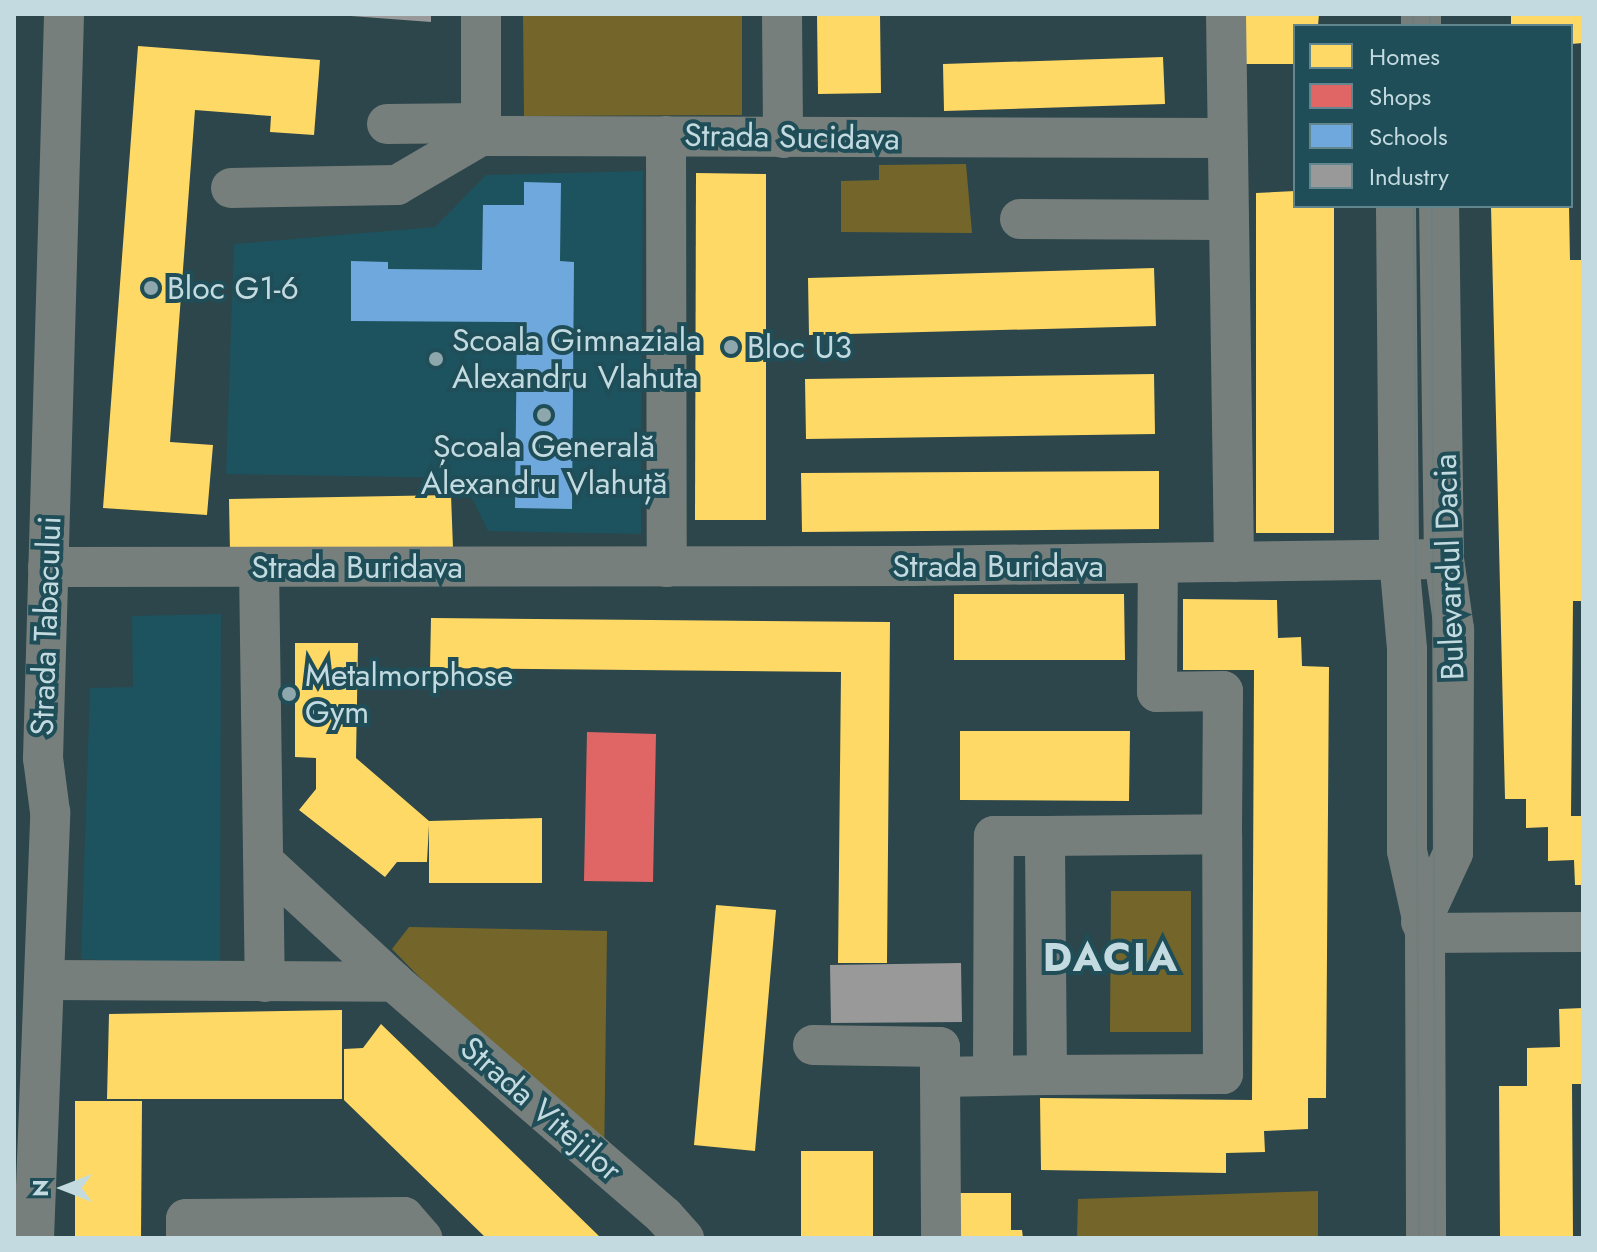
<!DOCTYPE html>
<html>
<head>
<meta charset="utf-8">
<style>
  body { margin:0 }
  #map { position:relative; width:1597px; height:1252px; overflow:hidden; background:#2d464b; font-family:Jost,sans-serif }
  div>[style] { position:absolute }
  .built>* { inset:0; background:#1d535e }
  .green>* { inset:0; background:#74662a }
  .homes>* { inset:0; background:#ffd966 }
  .shops>* { inset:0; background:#e06666 }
  .schools>* { inset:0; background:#6fa8dc }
  .industry>* { inset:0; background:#999 }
  .minor>* { height:40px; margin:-20px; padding:0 20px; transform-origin:20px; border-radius:20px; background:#777f7c }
  .tram>* { height:2px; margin:-1px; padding:0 1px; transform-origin:1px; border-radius:1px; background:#6e7d7d }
  .dots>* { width:22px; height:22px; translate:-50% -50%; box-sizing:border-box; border:4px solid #204e58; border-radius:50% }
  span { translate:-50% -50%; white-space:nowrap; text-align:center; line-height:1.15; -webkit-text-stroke:8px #204e58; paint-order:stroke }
  .street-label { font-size:32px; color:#c3dbe0 }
  .poi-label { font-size:32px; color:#c3dbe0 }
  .left { translate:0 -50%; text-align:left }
  .district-label { font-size:40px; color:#c3dbe0; font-weight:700; letter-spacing:2px }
  .frame { position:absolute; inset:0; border:16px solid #c3dbe0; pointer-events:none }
  .legend { position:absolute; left:1293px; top:24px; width:280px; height:184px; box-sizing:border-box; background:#204e58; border:2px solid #61868e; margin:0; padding:10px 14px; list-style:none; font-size:24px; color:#c3dbe0 }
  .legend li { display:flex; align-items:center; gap:16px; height:40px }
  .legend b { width:40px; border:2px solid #61868e }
  .north { position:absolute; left:24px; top:1148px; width:80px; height:80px; -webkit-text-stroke:6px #204e58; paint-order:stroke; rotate:270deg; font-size:22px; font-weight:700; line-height:32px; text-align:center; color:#c3dbe0 }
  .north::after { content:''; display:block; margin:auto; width:28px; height:36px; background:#c3dbe0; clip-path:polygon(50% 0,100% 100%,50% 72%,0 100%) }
</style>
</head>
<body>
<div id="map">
  <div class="built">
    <i style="clip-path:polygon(643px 171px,641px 534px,488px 531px,462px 478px,226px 474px,234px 244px,435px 227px,486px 175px)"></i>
    <i style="clip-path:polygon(221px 614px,220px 965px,81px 959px,90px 688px,133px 687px,132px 616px)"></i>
  </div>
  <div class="green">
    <i style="clip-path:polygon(523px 14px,742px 14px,742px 115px,524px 116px)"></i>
    <i style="clip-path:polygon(966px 164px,972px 233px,841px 232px,841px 181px,879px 180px,879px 165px)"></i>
    <i style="clip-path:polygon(1111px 891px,1191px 891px,1191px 1032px,1110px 1032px)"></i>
    <i style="clip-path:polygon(409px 927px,607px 931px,604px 1167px,392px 949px)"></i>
    <i style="clip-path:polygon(1318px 1191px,1318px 1238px,1077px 1238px,1078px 1199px)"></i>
  </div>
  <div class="homes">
    <i style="clip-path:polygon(817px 14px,880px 14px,881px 93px,818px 94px)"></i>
    <i style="clip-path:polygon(1245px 14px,1319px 14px,1318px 26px,1295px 26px,1295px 64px,1244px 64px)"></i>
    <i style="clip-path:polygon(1511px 14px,1583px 14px,1583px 43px,1571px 44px,1571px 26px,1511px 26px)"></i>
    <i style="clip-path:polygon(138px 46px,320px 60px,314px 135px,270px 132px,271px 116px,195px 110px,170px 442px,213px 445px,207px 515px,103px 508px)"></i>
    <i style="clip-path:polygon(1163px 57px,1165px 104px,944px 111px,943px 64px)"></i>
    <i style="clip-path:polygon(696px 173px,766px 174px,766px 520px,695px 520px)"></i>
    <i style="clip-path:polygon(1295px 191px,1295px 206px,1334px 206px,1334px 533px,1256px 533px,1256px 193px)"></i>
    <i style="clip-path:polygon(1491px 206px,1569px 206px,1570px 260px,1583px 260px,1583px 601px,1573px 601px,1571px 816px,1583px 816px,1583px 885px,1575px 885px,1574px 860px,1548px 861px,1548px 827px,1526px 828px,1526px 799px,1505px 799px)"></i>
    <i style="clip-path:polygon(1154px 268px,1156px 326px,809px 335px,808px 278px)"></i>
    <i style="clip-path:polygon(1154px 374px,1155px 434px,806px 439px,805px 379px)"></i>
    <i style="clip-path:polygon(1159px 471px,1159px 529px,802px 532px,801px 473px)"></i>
    <i style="clip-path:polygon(451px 495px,453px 548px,230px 552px,229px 499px)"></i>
    <i style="clip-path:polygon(954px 594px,1124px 594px,1125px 660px,954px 660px)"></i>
    <i style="clip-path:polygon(1183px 599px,1277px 600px,1278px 638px,1301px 637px,1302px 666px,1329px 667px,1326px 1098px,1308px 1098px,1308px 1129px,1264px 1131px,1265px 1152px,1226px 1153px,1226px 1173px,1041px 1170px,1040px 1098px,1252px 1100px,1254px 670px,1183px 670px)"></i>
    <i style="clip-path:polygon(431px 618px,890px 622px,887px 963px,838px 963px,841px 672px,430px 668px)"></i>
    <i style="clip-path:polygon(295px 643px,358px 643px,356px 758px,429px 821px,542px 818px,542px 883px,429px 883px,429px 825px,427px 862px,397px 862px,385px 877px,299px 810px,316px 789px,316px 758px,295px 757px)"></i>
    <i style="clip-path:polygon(960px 731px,1130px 731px,1129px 801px,960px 800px)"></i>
    <i style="clip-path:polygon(716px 905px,776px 910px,755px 1151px,694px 1145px)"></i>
    <i style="clip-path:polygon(1583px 1008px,1583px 1084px,1572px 1084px,1573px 1238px,1500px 1238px,1499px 1086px,1527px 1086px,1527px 1048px,1560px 1047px,1559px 1009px)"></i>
    <i style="clip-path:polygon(342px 1010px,342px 1099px,107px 1099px,109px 1014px)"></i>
    <i style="clip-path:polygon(381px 1024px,601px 1238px,486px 1238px,344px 1100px,344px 1049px,363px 1048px)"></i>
    <i style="clip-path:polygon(75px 1101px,142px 1101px,141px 1238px,75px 1238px)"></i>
    <i style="clip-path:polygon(801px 1151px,873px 1151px,873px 1238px,801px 1238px)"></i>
    <i style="clip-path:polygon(953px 1193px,1011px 1193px,1011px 1230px,1022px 1230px,1023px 1238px,953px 1238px)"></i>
  </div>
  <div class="shops">
    <i style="clip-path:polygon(587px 732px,656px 734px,653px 882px,584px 881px)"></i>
  </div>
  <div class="schools">
    <i style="clip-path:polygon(524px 182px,561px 183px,560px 261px,574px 262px,572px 509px,515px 508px,517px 322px,351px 321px,351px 261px,388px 262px,388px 269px,482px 270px,483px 205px,524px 205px)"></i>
  </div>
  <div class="industry">
    <i style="clip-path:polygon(324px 14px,431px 14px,431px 22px)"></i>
    <i style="clip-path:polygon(961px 963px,962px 1022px,831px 1023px,830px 965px)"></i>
  </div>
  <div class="minor">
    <i style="left:481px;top:14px;width:122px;rotate:90deg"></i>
    <i style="left:481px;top:136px;width:745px;rotate:0.15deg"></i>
    <i style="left:782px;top:14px;width:124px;rotate:89.5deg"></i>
    <i style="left:1226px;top:14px;width:548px;rotate:89.16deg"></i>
    <i style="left:1421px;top:14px;width:12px;rotate:90deg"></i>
    <i style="left:387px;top:124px;width:94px;rotate:-0.6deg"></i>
    <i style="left:666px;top:136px;width:431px;rotate:89.9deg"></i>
    <i style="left:231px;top:188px;width:166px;rotate:-1deg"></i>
    <i style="left:397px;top:185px;width:97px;rotate:-30.3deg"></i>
    <i style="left:1396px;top:206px;width:353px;rotate:89.5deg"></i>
    <i style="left:1399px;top:559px;width:90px;rotate:84.9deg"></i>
    <i style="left:1407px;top:649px;width:202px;rotate:90deg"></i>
    <i style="left:1407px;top:851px;width:84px;rotate:77.6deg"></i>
    <i style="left:1425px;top:933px;width:305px;rotate:89.8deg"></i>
    <i style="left:1020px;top:219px;width:208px;rotate:0.3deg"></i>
    <i style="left:48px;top:567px;width:864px;rotate:-0.07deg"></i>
    <i style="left:912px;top:566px;width:532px;rotate:-0.75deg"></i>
    <i style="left:259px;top:567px;width:415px;rotate:89.2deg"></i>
    <i style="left:264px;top:862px;width:177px;rotate:42.7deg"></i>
    <i style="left:394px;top:982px;width:357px;rotate:40.9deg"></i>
    <i style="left:664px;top:1216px;width:30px;rotate:48deg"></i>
    <i style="left:1421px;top:922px;width:76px;rotate:-65.1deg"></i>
    <i style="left:1453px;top:853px;width:224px;rotate:-89.7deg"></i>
    <i style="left:1454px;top:629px;width:71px;rotate:-98.1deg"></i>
    <i style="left:1444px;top:559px;width:353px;rotate:-90.8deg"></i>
    <i style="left:1425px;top:933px;width:158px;rotate:-0.4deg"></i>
    <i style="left:45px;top:980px;width:349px;rotate:0.3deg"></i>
    <i style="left:813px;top:1045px;width:127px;rotate:0.9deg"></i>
    <i style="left:940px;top:1047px;width:30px;rotate:90deg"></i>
    <i style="left:940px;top:1077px;width:107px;rotate:-1.1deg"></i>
    <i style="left:1047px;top:1075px;width:239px;rotate:-90.5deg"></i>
    <i style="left:1045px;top:836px;width:177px;rotate:-0.6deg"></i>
    <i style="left:1222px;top:834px;width:143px;rotate:-89.6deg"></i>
    <i style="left:1223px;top:691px;width:66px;rotate:179.1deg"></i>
    <i style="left:1157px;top:692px;width:128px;rotate:-89.6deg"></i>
    <i style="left:1047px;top:1075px;width:176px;rotate:-0.3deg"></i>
    <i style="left:1223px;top:1074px;width:240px;rotate:-90.2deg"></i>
    <i style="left:993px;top:1076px;width:240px;rotate:-89.8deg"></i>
    <i style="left:994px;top:836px;width:51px"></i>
    <i style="left:940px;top:1077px;width:161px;rotate:89.6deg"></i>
    <i style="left:34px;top:1238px;width:426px;rotate:-87.8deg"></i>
    <i style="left:50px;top:812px;width:54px;rotate:-97.4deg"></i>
    <i style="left:43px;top:758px;width:744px;rotate:-88.38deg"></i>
    <i style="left:186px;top:1238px;width:19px;rotate:-90deg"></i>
    <i style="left:186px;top:1219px;width:218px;rotate:-0.5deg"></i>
    <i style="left:404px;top:1217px;width:28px;rotate:49deg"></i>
  </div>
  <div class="tram">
    <i style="left:1413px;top:14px;width:12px;rotate:90deg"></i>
    <i style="left:1430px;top:14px;width:12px;rotate:90deg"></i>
    <i style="left:1414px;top:206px;width:1032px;rotate:89.72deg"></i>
    <i style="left:1432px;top:206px;width:1032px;rotate:89.83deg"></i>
  </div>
  <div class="dots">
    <i style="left:151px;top:288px;background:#8ea7ac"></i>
    <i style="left:731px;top:347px;background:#8ea7ac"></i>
    <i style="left:436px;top:359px;background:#8ea7ac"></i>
    <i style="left:544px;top:415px;background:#8ea7ac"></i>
    <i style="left:289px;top:694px;background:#8ea7ac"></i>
  </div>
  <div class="street-label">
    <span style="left:792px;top:137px;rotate:1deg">Strada Sucidava</span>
    <span style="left:998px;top:566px">Strada Buridava</span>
    <span style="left:357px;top:567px">Strada Buridava</span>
    <span style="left:1449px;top:567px;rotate:-92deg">Bulevardul Dacia</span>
    <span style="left:46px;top:626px;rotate:-88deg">Strada Tabacului</span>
    <span style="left:541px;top:1109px;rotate:41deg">Strada Vitejilor</span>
  </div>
  <div class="poi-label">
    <span class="left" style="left:167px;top:288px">Bloc G1-6</span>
    <span class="left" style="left:452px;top:359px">Scoala Gimnaziala<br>Alexandru Vlahuta</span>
    <span class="left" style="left:747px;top:347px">Bloc U3</span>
    <span style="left:544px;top:465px">Școala Generală<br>Alexandru Vlahuță</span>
    <span class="left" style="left:305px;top:694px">Metalmorphose<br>Gym</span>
  </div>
  <div class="district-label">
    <span style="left:1111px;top:957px">DACIA</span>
  </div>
  <div class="frame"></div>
  <ul class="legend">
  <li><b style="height:22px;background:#ffd966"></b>Homes</li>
  <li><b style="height:22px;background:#e06666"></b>Shops</li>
  <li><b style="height:22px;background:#6fa8dc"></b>Schools</li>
  <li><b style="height:22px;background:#999"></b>Industry</li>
  </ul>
  <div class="north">N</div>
</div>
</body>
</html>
